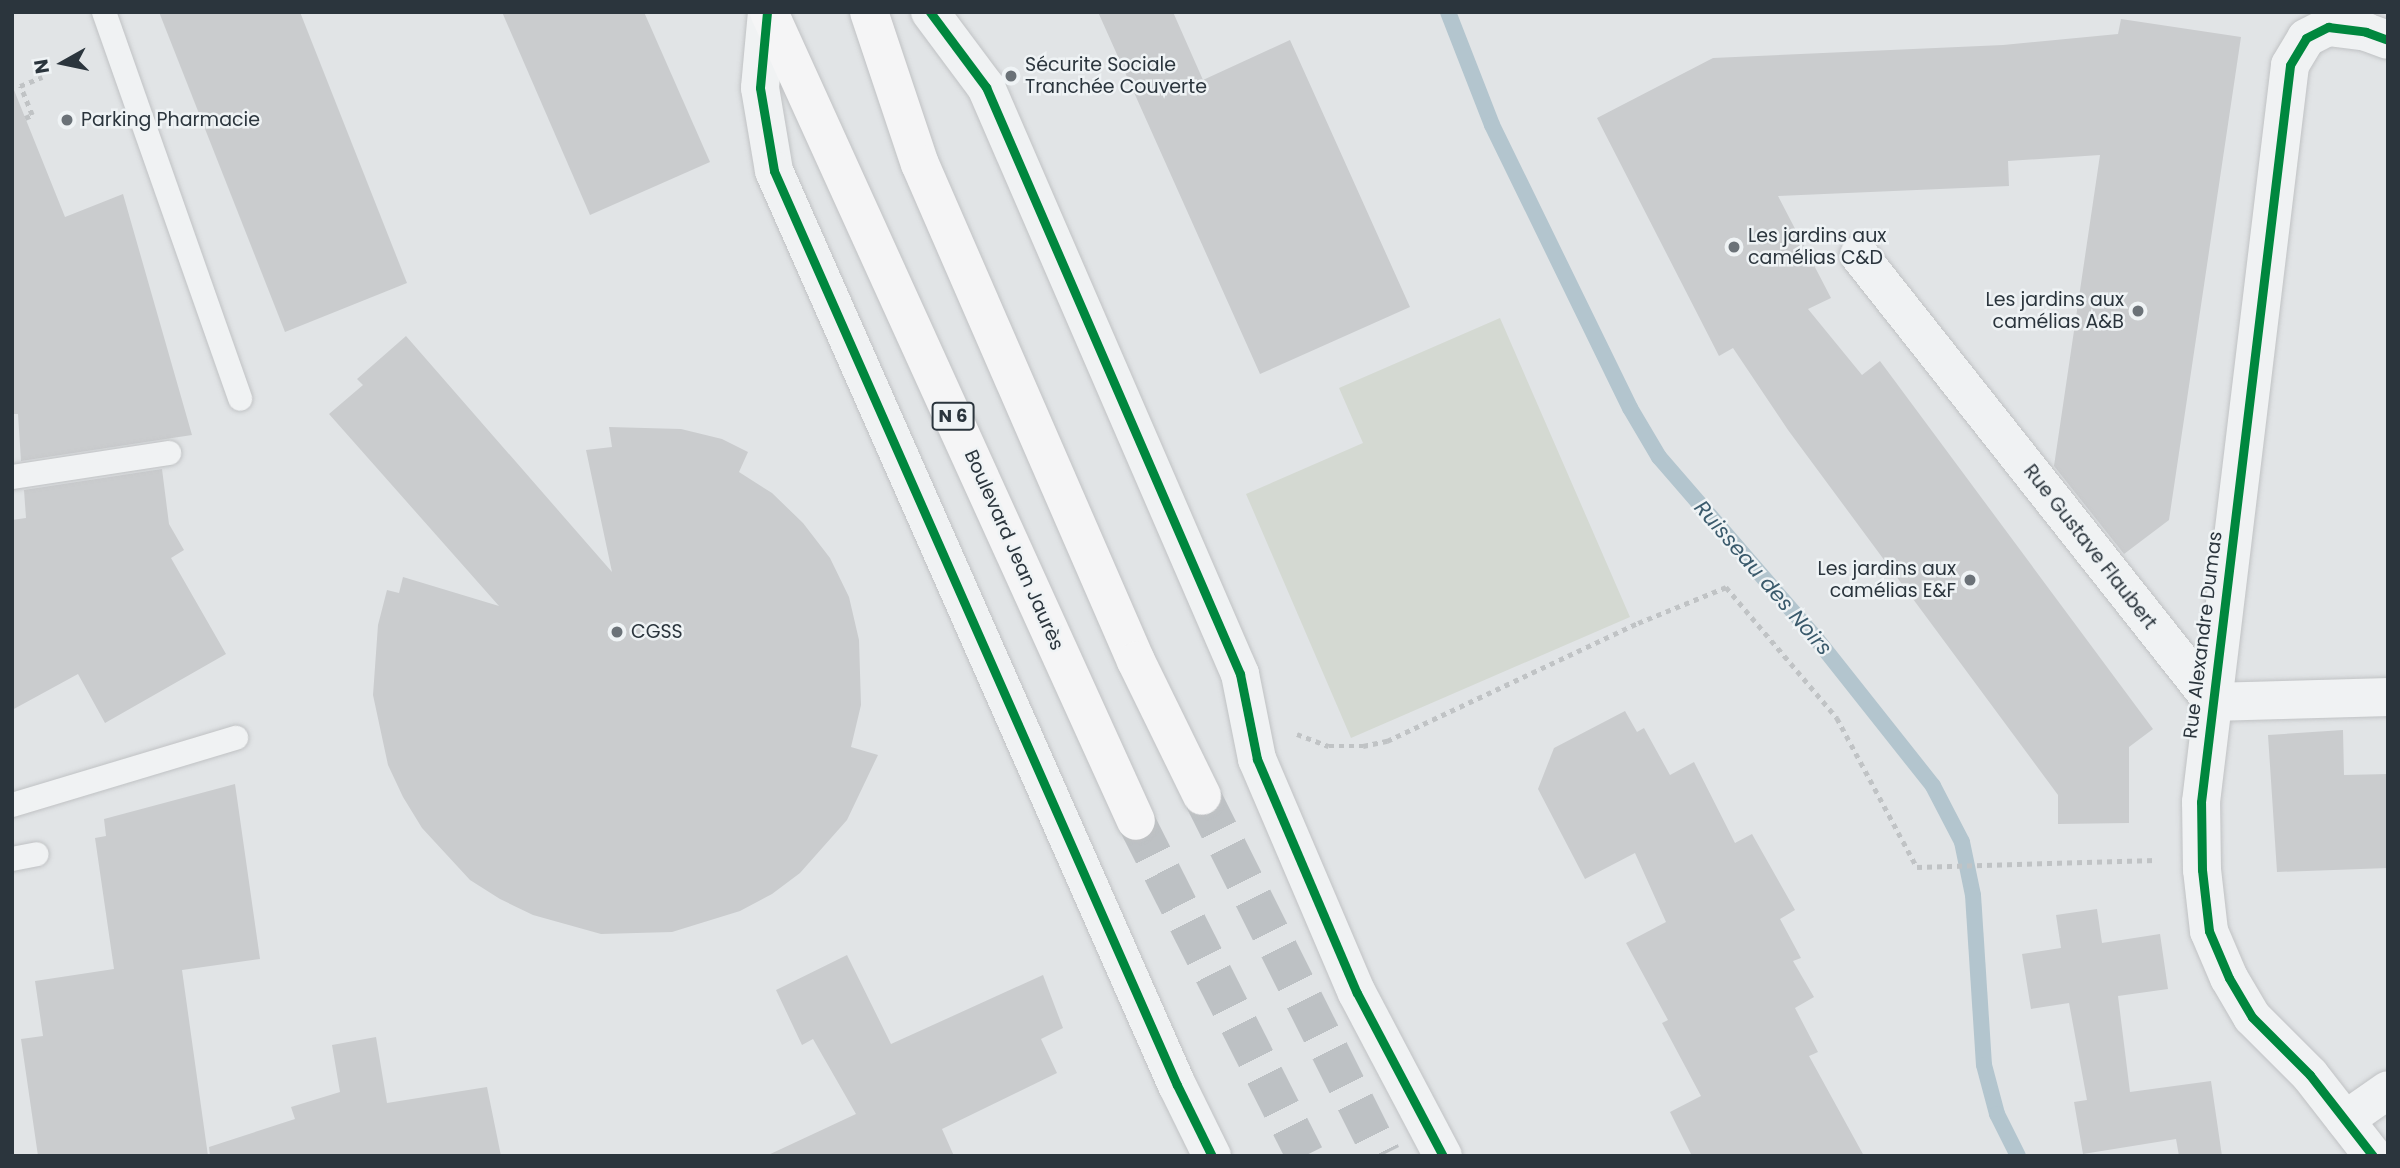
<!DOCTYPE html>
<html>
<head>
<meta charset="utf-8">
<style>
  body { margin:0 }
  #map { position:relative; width:2400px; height:1168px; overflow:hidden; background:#e1e4e6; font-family:Poppins,sans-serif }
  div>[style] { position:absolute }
  .green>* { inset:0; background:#d4d9d2 }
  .stream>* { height:16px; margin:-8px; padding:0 8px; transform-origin:8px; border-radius:8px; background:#b3c5ce }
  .building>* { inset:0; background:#caccce }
  .primary-tunnel>* { height:38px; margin-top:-19px; transform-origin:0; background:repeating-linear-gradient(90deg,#bdc1c4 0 38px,transparent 0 57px) }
  .path>* { height:4.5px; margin-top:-2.25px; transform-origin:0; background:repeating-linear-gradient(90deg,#c0c3c5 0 5px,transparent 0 10px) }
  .roads { filter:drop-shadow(0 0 2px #c0c2c4) drop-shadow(0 0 2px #c0c2c4) }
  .lane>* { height:24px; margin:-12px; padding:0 12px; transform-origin:12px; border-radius:12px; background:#f0f2f3 }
  .street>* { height:38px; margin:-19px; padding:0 19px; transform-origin:19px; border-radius:19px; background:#f0f2f3 }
  .primary>* { height:38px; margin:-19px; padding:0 19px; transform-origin:19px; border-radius:19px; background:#f5f5f6 }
  .cycleway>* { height:9px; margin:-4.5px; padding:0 4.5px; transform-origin:4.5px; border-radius:4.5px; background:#00873e }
  .dots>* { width:19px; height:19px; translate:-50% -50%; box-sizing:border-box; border:4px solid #eff3f5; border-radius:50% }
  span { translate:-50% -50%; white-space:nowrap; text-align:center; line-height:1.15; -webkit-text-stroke:5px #eff3f5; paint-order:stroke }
  .shield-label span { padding:2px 5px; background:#eff3f5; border:2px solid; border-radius:5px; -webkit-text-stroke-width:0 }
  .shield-label { font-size:18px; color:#2b353d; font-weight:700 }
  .poi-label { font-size:19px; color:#2b353d }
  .left { translate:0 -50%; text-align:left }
  .right { translate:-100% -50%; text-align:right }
  .street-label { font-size:19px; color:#2b353d }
  .water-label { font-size:21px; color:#3a5a6c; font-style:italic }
  .frame { position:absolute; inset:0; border:14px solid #2b353d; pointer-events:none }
  .north { position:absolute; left:28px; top:28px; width:70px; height:70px; -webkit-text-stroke:5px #eff3f5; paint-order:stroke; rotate:261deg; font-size:19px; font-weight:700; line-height:28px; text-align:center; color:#2b353d }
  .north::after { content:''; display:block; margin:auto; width:24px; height:32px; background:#2b353d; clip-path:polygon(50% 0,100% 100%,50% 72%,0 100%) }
</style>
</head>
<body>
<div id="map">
  <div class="green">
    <i style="clip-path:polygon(1500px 318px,1630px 617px,1351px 738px,1246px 494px,1363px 443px,1339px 388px)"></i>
  </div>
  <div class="stream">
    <i style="left:1448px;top:12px;width:121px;rotate:68.7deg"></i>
    <i style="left:1492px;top:125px;width:315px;rotate:64deg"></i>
    <i style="left:1630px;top:408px;width:57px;rotate:59.4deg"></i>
    <i style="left:1659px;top:457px;width:238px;rotate:49.1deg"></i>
    <i style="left:1815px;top:637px;width:190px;rotate:51.6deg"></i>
    <i style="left:1933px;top:786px;width:63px;rotate:62.6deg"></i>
    <i style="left:1962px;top:842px;width:54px;rotate:78.3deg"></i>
    <i style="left:1973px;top:895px;width:170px;rotate:86.3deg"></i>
    <i style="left:1984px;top:1065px;width:51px;rotate:75.1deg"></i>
    <i style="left:1997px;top:1114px;width:47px;rotate:63.4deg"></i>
  </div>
  <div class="building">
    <i style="clip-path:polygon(159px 12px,300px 12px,407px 283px,285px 332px)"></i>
    <i style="clip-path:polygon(502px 12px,644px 12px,710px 162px,590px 215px)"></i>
    <i style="clip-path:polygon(1098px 12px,1173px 12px,1203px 80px,1290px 40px,1410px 307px,1260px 374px)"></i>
    <i style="clip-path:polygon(2121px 19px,2241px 37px,2169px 520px,2124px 554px,2054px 466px,2100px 155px,2008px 161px,2009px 186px,1778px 196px,1831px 298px,1808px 309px,1862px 375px,1880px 361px,2153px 729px,2129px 747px,2129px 823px,2058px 824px,2058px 795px,1788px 430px,1733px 348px,1719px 356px,1597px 118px,1713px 58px,2003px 45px,2118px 34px)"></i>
    <i style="clip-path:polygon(14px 90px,65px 217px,123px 194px,192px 435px,21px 461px,18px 414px,12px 414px)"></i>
    <i style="clip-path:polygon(406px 336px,612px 572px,586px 450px,612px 447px,609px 427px,681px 429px,722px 439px,748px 452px,739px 472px,772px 493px,803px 523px,830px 558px,849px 597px,859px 640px,861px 705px,851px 747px,878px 755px,847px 820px,800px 873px,772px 894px,740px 911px,672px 932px,601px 934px,533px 915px,500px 899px,470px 880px,422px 828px,403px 797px,388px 765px,373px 695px,378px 625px,387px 590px,399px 593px,403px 577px,499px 606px,329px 414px,363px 385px,357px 379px)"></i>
    <i style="clip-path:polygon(162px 469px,169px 524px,184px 550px,171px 558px,226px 654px,105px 723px,78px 674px,12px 710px,12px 520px,26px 518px,24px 490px)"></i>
    <i style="clip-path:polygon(1625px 711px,1637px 732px,1644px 728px,1670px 775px,1694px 762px,1735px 843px,1752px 834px,1795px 910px,1780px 919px,1801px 958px,1793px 961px,1814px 997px,1795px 1008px,1818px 1052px,1809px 1056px,1864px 1156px,1692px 1156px,1670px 1112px,1701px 1096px,1662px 1023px,1668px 1020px,1626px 943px,1666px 922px,1635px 853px,1585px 879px,1538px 789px,1554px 748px)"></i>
    <i style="clip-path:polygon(2343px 730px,2344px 775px,2388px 774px,2388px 868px,2277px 872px,2268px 735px)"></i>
    <i style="clip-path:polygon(235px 784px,260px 959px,182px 970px,208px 1156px,38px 1156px,21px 1039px,43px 1036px,35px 981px,114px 969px,95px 838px,106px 836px,104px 819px)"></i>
    <i style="clip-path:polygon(2097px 909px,2102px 943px,2160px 934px,2168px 989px,2118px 996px,2130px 1092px,2211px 1081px,2222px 1156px,2179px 1156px,2176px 1139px,2083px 1154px,2074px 1102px,2087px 1100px,2069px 1003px,2031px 1009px,2022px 954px,2061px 948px,2056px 915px)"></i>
    <i style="clip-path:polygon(847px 955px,891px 1044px,1043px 975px,1063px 1028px,1041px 1039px,1057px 1073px,942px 1129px,954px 1156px,766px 1156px,856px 1114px,813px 1039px,802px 1045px,776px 990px)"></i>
    <i style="clip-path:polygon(376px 1037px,387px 1103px,487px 1087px,501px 1156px,210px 1156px,209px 1147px,295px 1119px,291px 1107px,340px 1092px,332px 1045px)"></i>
  </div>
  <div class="primary-tunnel">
    <i style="left:1202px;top:796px;width:402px;rotate:63.4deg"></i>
    <i style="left:1136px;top:821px;width:375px;rotate:63.2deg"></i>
  </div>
  <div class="path">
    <i style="left:25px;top:118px;width:8px;rotate:-23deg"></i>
    <i style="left:32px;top:115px;width:31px;rotate:-112deg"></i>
    <i style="left:20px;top:86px;width:24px;rotate:-22deg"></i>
    <i style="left:1297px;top:734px;width:34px;rotate:21deg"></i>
    <i style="left:1329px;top:746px;width:34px"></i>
    <i style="left:1363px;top:746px;width:25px;rotate:-12deg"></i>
    <i style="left:1387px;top:741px;width:277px;rotate:-25.2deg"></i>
    <i style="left:1638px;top:623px;width:95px;rotate:-22.2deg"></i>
    <i style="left:1726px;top:587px;width:172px;rotate:49.7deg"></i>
    <i style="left:1837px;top:718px;width:169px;rotate:61.8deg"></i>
    <i style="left:1917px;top:867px;width:239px;rotate:-1.7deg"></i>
  </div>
  <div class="roads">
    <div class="lane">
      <i style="left:104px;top:12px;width:410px;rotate:70.6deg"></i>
      <i style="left:12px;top:477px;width:159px;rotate:-8.7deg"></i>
      <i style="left:12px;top:805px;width:234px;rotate:-16.7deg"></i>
      <i style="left:12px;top:859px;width:25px;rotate:-11deg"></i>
    </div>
    <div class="street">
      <i style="left:767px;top:12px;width:76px;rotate:95.3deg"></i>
      <i style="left:760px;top:88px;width:84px;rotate:80.4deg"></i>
      <i style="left:774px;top:171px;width:999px;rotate:66.21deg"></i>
      <i style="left:1177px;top:1085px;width:79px;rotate:63.8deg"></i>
      <i style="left:930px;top:12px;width:94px;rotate:53.3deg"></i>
      <i style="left:986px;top:87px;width:640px;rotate:66.6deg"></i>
      <i style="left:1240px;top:674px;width:87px;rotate:78.7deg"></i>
      <i style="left:1257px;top:759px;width:254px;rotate:66.9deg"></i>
      <i style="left:1357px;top:993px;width:184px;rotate:62.2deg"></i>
      <i style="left:1859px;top:255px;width:570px;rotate:51.62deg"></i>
      <i style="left:2213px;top:702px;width:175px;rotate:-1.6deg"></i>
      <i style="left:2345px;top:1120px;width:52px;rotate:-34.9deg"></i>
      <i style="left:2373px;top:1156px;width:103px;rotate:-127.9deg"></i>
      <i style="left:2310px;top:1075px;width:82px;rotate:-135deg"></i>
      <i style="left:2252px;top:1017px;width:45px;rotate:-120.5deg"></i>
      <i style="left:2229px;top:978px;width:51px;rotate:-113.1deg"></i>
      <i style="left:2209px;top:931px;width:61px;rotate:-96.5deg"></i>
      <i style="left:2202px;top:870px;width:68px;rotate:-90.8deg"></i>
      <i style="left:2201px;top:802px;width:742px;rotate:-83.11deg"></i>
      <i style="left:2290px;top:65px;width:31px;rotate:-59deg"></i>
      <i style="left:2306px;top:38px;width:25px;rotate:-27deg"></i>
      <i style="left:2328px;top:27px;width:38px;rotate:7deg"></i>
      <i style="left:2366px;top:32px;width:23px;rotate:20deg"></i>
    </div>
    <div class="primary">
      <i style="left:769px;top:12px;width:888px;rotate:65.6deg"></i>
      <i style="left:869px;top:12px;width:160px;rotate:71.5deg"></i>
      <i style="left:920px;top:164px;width:542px;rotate:66.51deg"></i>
      <i style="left:1136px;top:661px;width:150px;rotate:63.9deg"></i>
    </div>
  </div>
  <div class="cycleway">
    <i style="left:767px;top:12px;width:76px;rotate:95.3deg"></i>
    <i style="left:760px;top:88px;width:84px;rotate:80.4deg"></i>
    <i style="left:774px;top:171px;width:999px;rotate:66.21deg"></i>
    <i style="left:1177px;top:1085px;width:79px;rotate:63.8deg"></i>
    <i style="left:930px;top:12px;width:94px;rotate:53.3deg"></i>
    <i style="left:986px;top:87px;width:640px;rotate:66.6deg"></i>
    <i style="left:1240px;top:674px;width:87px;rotate:78.7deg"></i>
    <i style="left:1257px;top:759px;width:254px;rotate:66.9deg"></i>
    <i style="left:1357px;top:993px;width:184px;rotate:62.2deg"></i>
    <i style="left:2373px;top:1156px;width:103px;rotate:-127.9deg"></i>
    <i style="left:2310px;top:1075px;width:82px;rotate:-135deg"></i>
    <i style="left:2252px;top:1017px;width:45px;rotate:-120.5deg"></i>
    <i style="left:2229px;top:978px;width:51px;rotate:-113.1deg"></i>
    <i style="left:2209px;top:931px;width:61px;rotate:-96.5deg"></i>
    <i style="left:2202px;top:870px;width:68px;rotate:-90.8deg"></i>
    <i style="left:2201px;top:802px;width:742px;rotate:-83.11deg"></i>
    <i style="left:2290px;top:65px;width:31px;rotate:-59deg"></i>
    <i style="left:2306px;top:38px;width:25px;rotate:-27deg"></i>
    <i style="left:2328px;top:27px;width:38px;rotate:7deg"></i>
    <i style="left:2366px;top:32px;width:23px;rotate:20deg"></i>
  </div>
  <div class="dots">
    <i style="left:1011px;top:76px;background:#6b7278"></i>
    <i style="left:67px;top:120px;background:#6b7278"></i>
    <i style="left:1734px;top:247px;background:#6b7278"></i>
    <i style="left:2138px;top:311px;background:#6b7278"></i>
    <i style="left:1970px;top:580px;background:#6b7278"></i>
    <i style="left:617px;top:632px;background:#6b7278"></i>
  </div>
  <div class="shield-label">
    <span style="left:953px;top:416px">N 6</span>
  </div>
  <div class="poi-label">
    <span class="left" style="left:1025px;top:76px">Sécurite Sociale<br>Tranchée Couverte</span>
    <span class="left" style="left:81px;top:120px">Parking Pharmacie</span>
    <span class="left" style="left:1748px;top:247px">Les jardins aux<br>camélias C&amp;D</span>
    <span class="right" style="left:2124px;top:311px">Les jardins aux<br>camélias A&amp;B</span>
    <span class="right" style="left:1956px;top:580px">Les jardins aux<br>camélias E&amp;F</span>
    <span class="left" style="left:631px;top:632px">CGSS</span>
  </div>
  <div class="street-label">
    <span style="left:2090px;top:547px;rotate:52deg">Rue Gustave Flaubert</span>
    <span style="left:1014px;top:550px;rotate:66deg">Boulevard Jean Jaurès</span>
    <span style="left:2203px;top:635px;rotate:-83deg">Rue Alexandre Dumas</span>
  </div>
  <div class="water-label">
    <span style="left:1763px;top:578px;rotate:49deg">Ruisseau des Noirs</span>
  </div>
  <div class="frame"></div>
  <div class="north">N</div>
</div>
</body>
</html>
